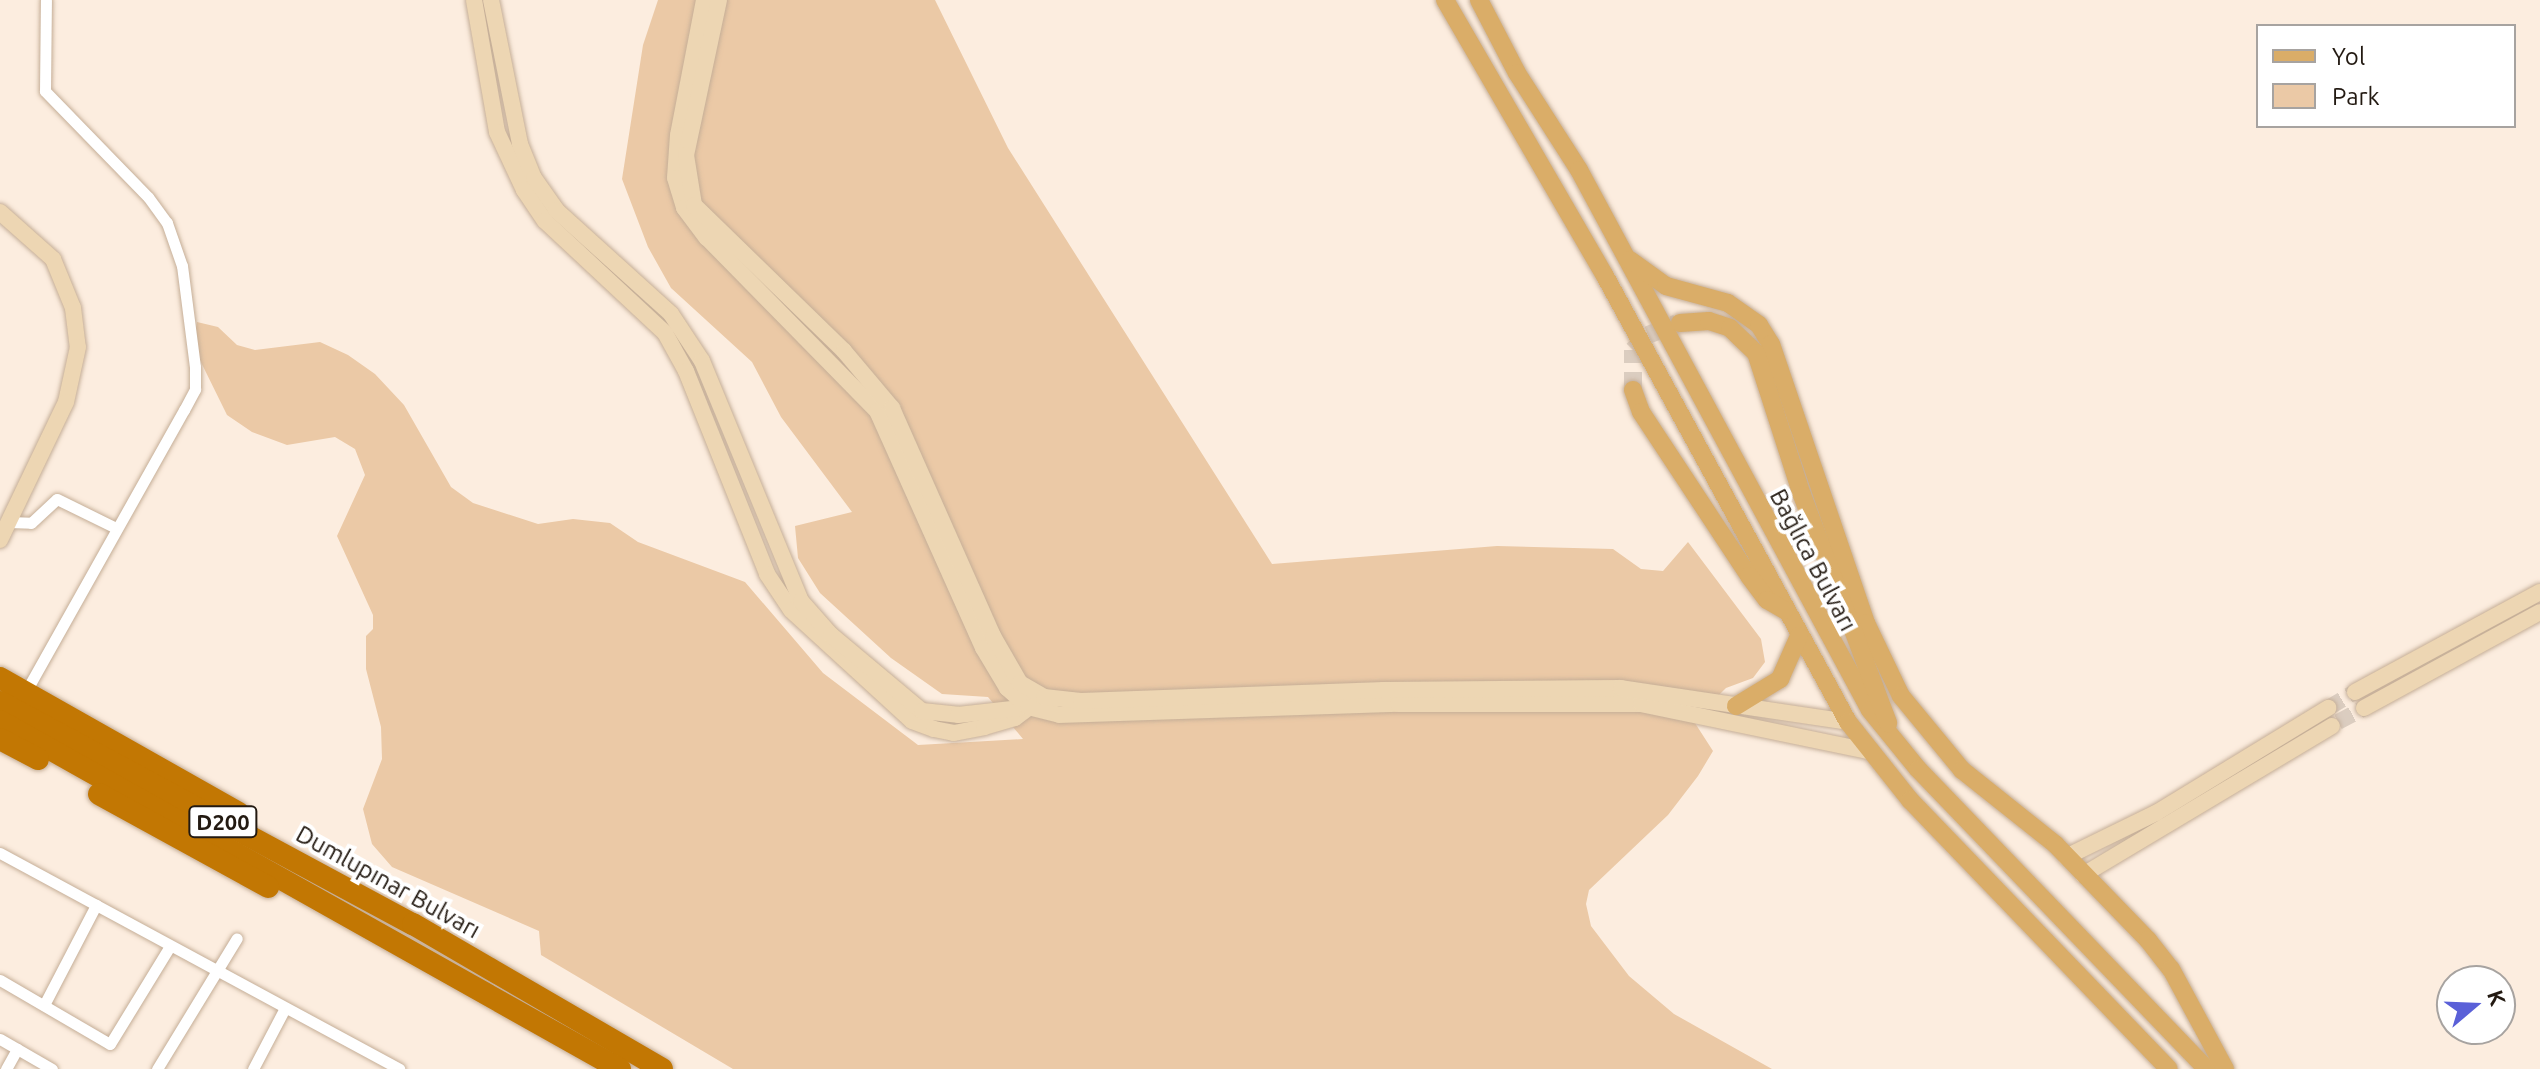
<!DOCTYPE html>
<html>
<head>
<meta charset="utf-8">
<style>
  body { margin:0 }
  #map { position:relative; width:2540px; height:1069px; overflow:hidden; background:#fceddf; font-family:Ubuntu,sans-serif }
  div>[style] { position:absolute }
  .green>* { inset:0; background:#ebc9a6 }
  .secondary-tunnel>* { height:16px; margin-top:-8px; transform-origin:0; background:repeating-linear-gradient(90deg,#dbcdc0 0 16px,transparent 0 24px) }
  .primary-tunnel>* { height:18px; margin-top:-9px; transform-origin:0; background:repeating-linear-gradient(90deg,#dbcdc0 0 18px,transparent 0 27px) }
  .roads { filter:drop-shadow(0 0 2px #c5ae97) drop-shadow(0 0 2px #c5ae97) }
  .street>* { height:11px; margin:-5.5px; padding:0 5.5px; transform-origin:5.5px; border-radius:5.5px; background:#fff }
  .secondary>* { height:16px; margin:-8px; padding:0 8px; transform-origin:8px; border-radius:8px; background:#edd6b3 }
  .primary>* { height:18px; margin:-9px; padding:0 9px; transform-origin:9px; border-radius:9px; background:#daad68 }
  .highway>* { height:22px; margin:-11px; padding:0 11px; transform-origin:11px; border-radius:11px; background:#c27703 }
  span { translate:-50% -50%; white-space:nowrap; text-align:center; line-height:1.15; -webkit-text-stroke:8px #fff; paint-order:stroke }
  .shield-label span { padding:2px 6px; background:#fff; border:2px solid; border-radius:6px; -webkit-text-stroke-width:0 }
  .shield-label { font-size:22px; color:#231a12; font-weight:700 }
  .street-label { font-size:24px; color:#231a12 }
  .legend { position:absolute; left:2256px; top:24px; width:260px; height:104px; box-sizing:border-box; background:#fff; border:2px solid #a7a3a0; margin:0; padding:10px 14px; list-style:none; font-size:24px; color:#231a12 }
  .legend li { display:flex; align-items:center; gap:16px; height:40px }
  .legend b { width:40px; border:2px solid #a7a3a0 }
  .north { position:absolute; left:2436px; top:965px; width:80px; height:80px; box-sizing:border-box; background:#fff; border:2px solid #a7a3a0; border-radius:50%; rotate:71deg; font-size:22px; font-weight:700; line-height:32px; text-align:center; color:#231a12 }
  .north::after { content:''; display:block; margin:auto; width:28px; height:36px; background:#5a60d8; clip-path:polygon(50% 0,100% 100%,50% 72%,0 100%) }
</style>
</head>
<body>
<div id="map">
  <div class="green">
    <i style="clip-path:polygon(658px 0,935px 0,1008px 148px,1272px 564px,1497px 546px,1613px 549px,1641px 569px,1663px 571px,1688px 542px,1761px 639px,1765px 662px,1753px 678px,1726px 688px,1693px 720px,1713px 751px,1698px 776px,1668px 815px,1589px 890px,1586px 904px,1591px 926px,1629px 976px,1674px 1014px,1772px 1069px,733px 1069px,541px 955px,539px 931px,392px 867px,372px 844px,363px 809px,382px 759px,381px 727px,366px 669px,366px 636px,373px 629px,373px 615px,337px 536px,365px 475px,355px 449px,335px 437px,287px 445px,252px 432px,227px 415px,193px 346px,197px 322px,218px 327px,237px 345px,255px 350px,320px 342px,348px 355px,375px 374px,404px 405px,451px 487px,473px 503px,538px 524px,573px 519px,610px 523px,638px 542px,745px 582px,823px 673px,918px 745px,1023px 739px,988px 697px,942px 694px,891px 658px,820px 593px,798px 558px,795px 526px,852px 512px,781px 417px,752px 362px,671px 288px,648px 247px,622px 179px,643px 45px)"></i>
  </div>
  <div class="secondary-tunnel">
    <i style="left:2328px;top:708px;width:31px;rotate:-31deg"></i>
    <i style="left:2338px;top:722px;width:30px;rotate:-28deg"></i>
  </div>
  <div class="primary-tunnel">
    <i style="left:1633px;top:390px;width:40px;rotate:-90deg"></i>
    <i style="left:1633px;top:350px;width:21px;rotate:-45deg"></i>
    <i style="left:1648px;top:335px;width:31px;rotate:-22deg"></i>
  </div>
  <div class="roads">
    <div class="street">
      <i style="left:8px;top:522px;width:23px;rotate:2deg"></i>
      <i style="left:31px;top:523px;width:35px;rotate:-43deg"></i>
      <i style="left:57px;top:499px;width:66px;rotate:26.2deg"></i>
      <i style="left:25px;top:693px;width:325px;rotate:-60.7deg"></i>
      <i style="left:184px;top:410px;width:24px;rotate:-62deg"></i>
      <i style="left:195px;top:389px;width:22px;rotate:-90deg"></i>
      <i style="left:195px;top:367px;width:102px;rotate:-97.3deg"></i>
      <i style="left:182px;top:266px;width:46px;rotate:-109.2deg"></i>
      <i style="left:167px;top:223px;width:32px;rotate:-126deg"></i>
      <i style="left:148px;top:197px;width:148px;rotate:-134.2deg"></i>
      <i style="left:45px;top:91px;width:91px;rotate:-89.4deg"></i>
      <i style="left:0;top:853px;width:454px;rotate:28.4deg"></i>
      <i style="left:0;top:980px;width:127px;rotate:30.2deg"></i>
      <i style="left:110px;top:1044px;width:115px;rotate:-58.5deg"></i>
      <i style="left:44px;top:1005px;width:113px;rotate:-62.5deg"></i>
      <i style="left:0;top:1039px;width:60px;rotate:30deg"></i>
      <i style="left:6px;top:1069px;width:23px;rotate:-61deg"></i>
      <i style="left:157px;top:1069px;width:153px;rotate:-58.6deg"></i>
      <i style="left:253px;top:1069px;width:69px;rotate:-62.3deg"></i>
    </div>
    <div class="secondary">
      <i style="left:474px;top:0;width:134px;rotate:80.1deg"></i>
      <i style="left:497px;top:132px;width:64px;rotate:65deg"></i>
      <i style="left:524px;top:190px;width:37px;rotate:56deg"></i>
      <i style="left:545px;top:221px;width:164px;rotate:43deg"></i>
      <i style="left:665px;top:333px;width:43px;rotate:61.1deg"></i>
      <i style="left:686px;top:371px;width:219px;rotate:68.2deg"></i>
      <i style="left:767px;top:574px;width:43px;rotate:56.3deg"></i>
      <i style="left:791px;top:610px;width:164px;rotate:42.5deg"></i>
      <i style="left:912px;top:721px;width:23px;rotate:20deg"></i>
      <i style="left:934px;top:729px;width:20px;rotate:11deg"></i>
      <i style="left:954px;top:733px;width:31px;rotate:-11deg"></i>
      <i style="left:984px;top:727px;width:32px;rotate:-16deg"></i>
      <i style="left:1015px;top:718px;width:26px;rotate:-37deg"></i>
      <i style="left:491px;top:0;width:147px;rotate:78.6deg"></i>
      <i style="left:520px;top:144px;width:37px;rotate:68deg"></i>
      <i style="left:534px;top:178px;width:39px;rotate:55deg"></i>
      <i style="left:556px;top:210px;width:155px;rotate:42.1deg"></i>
      <i style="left:671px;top:314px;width:56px;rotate:56.6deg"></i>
      <i style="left:702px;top:361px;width:260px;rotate:67.6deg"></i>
      <i style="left:801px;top:601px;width:45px;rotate:48.6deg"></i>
      <i style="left:831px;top:635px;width:119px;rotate:39.9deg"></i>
      <i style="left:922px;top:711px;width:36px;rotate:6deg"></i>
      <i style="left:958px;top:715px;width:70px;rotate:-6.5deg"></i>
      <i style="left:704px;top:0;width:137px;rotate:100.9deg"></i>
      <i style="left:678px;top:135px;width:43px;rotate:94deg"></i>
      <i style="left:675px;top:178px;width:31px;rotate:73deg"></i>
      <i style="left:684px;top:208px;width:38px;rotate:53deg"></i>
      <i style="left:707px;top:238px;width:243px;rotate:45.5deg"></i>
      <i style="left:877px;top:411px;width:260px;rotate:65.9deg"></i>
      <i style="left:983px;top:648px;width:47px;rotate:59deg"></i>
      <i style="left:1007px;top:688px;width:28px;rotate:42deg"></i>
      <i style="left:1028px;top:707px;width:32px;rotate:14deg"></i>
      <i style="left:1059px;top:715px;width:339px;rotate:-1.9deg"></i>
      <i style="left:1398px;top:704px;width:243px"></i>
      <i style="left:1641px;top:704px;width:232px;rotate:11.7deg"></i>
      <i style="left:719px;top:0;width:158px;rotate:102deg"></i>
      <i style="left:686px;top:155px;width:51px;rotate:80.9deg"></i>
      <i style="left:694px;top:205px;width:209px;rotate:44.2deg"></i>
      <i style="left:844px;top:351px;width:75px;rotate:49.9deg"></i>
      <i style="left:892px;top:408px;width:249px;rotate:66.1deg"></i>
      <i style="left:993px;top:636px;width:54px;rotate:60.1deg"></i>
      <i style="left:1020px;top:683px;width:28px;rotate:30deg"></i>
      <i style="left:1044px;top:697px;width:37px;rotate:6deg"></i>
      <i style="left:1081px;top:701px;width:303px;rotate:-2.1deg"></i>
      <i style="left:1384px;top:690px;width:237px;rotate:-0.5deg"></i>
      <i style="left:1621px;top:688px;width:230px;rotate:8.5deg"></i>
      <i style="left:0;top:212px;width:71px;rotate:41.6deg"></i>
      <i style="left:53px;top:259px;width:53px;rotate:67.8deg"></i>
      <i style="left:73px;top:308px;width:39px;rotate:83deg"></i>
      <i style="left:78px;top:347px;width:56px;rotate:102.3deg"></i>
      <i style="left:66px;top:402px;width:153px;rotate:115.6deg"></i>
      <i style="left:2355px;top:692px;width:210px;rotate:-28.4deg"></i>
      <i style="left:2364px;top:708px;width:200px;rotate:-28.6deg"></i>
      <i style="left:2066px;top:857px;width:100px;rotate:-26.1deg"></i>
      <i style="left:2156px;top:813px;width:202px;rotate:-31.4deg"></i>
      <i style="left:2083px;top:875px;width:290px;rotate:-30.9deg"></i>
    </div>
    <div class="primary">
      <i style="left:1445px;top:0;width:319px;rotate:59.9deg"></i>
      <i style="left:1605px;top:276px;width:508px;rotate:61.42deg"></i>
      <i style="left:1848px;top:722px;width:100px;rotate:51.5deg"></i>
      <i style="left:1910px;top:800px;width:373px;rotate:46.1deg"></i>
      <i style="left:1479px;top:0;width:82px;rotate:62.5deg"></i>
      <i style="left:1517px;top:73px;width:115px;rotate:57.4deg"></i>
      <i style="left:1579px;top:170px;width:613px;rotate:61.68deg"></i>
      <i style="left:1870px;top:710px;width:76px;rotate:50.9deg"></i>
      <i style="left:1918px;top:769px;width:417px;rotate:46.1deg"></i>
      <i style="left:1630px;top:260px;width:44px;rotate:35.8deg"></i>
      <i style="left:1666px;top:286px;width:64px;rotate:15.3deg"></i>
      <i style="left:1728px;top:303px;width:38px;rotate:35deg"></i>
      <i style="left:1759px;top:325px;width:22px;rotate:58deg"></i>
      <i style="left:1771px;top:344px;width:295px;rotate:71.2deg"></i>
      <i style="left:1866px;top:623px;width:81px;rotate:64.4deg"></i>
      <i style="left:1901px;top:696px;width:96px;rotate:50.5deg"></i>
      <i style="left:1962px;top:770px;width:119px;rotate:38.5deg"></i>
      <i style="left:2055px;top:844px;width:134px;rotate:45.9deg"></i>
      <i style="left:2148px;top:940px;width:37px;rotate:52deg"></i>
      <i style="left:2171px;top:969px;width:114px;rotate:61.6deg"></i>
      <i style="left:1680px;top:323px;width:29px;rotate:-4deg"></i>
      <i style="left:1709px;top:321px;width:22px;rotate:18deg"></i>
      <i style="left:1730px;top:328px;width:36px;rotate:44deg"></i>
      <i style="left:1756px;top:353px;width:149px;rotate:72.1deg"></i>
      <i style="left:1802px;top:495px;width:244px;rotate:69.3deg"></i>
      <i style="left:1633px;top:390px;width:23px;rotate:70deg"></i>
      <i style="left:1641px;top:412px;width:196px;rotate:56.6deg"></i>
      <i style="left:1749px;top:576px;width:30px;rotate:53deg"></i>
      <i style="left:1767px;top:600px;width:20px;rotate:30deg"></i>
      <i style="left:1736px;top:706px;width:52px;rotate:-31.5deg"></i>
      <i style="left:1780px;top:679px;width:47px;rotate:-66.2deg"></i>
    </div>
    <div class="highway">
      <i style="left:0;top:678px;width:274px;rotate:29.5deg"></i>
      <i style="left:0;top:702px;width:469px;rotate:28.3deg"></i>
      <i style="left:413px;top:924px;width:288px;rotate:30.2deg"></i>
      <i style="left:0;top:721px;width:711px;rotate:29.31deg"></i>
      <i style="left:0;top:739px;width:43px;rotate:27.8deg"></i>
      <i style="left:99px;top:794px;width:193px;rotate:28.8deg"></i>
    </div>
  </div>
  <div class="shield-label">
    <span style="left:223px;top:822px">D200</span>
  </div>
  <div class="street-label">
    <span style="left:1813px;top:560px;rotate:62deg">Bağlıca Bulvarı</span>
    <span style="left:388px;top:882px;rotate:29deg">Dumlupınar Bulvarı</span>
  </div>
  <ul class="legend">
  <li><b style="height:10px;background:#daad68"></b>Yol</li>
  <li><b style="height:22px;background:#ebc9a6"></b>Park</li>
  </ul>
  <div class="north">K</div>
</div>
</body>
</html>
